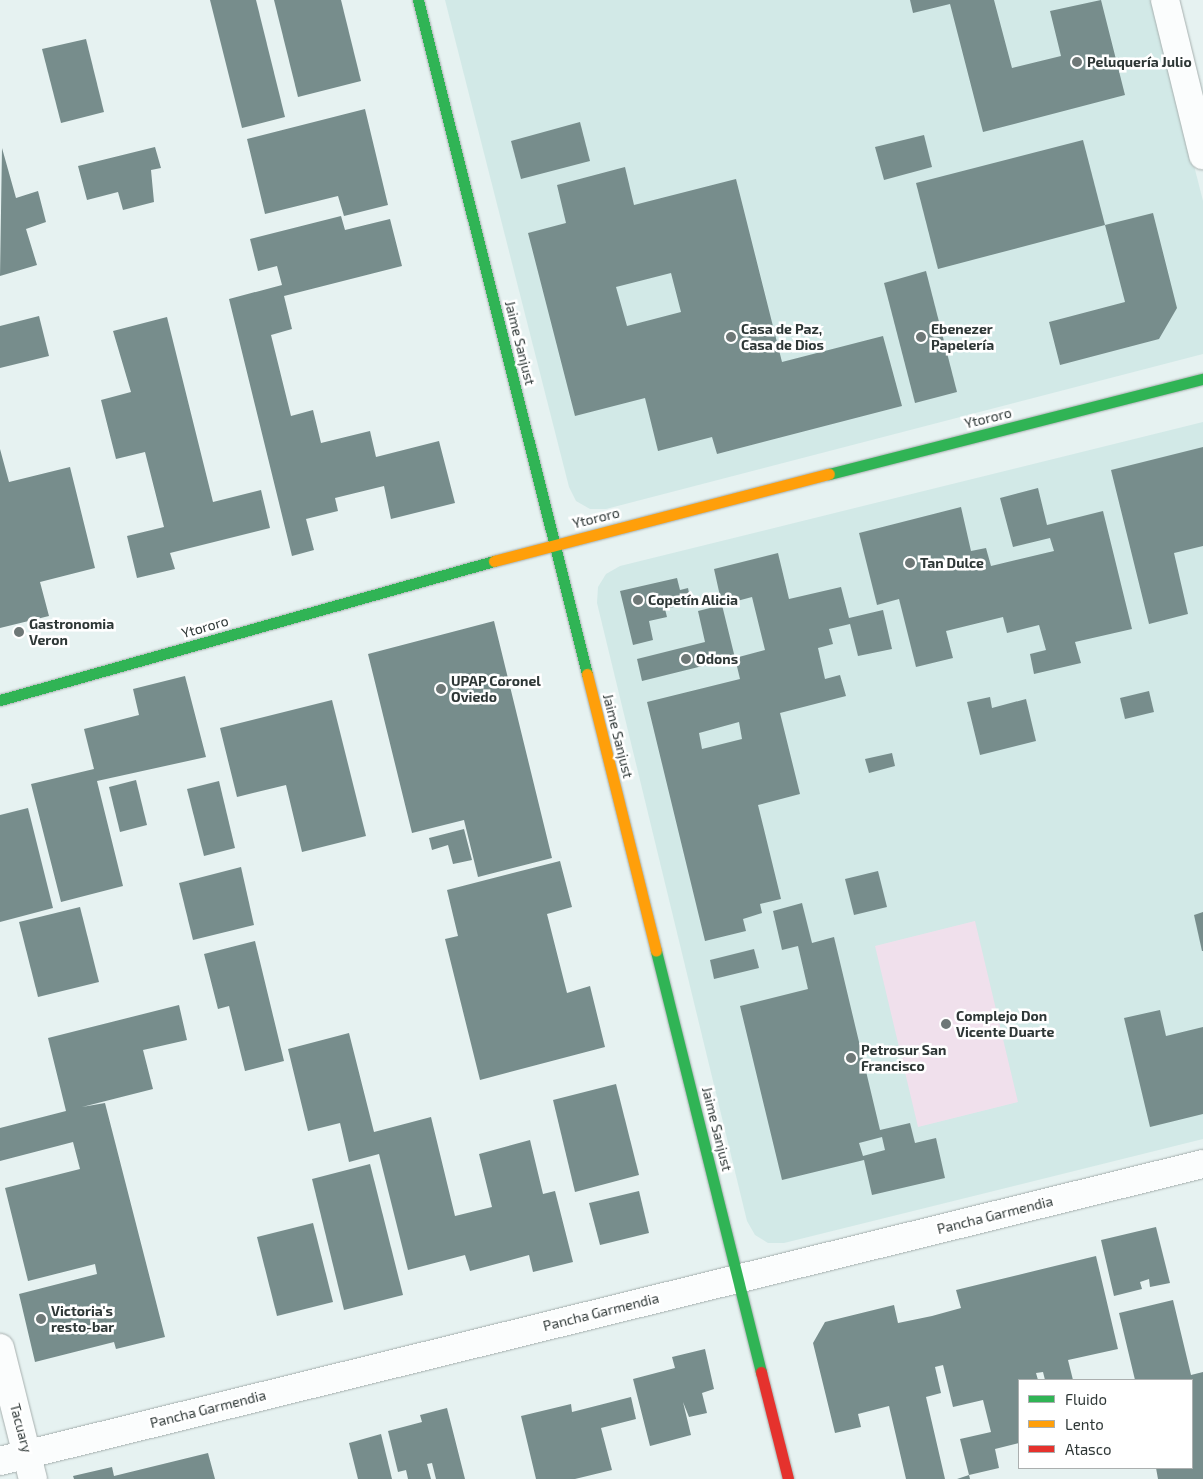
<!DOCTYPE html>
<html>
<head>
<meta charset="utf-8">
<style>
  body { margin:0 }
  #map { position:relative; width:1203px; height:1479px; overflow:hidden; background:#e6f2f1; font-family:"Exo 2",sans-serif }
  div>[style] { position:absolute }
  .built>* { inset:0; background:#d2e9e7 }
  .green>* { inset:0; background:#f0e0ec }
  .building>* { inset:0; background:#778d8c }
  .roads { filter:drop-shadow(0 0 1px #a6afae) drop-shadow(0 0 1px #a6afae) }
  .street>* { height:28px; margin:-14px; padding:0 14px; transform-origin:14px; border-radius:14px; background:#fbfdfd }
  .fast>* { height:11px; margin:-5.5px; padding:0 5.5px; transform-origin:5.5px; border-radius:5.5px; background:#30b455 }
  .slow>* { height:11px; margin:-5.5px; padding:0 5.5px; transform-origin:5.5px; border-radius:5.5px; background:#ff9f0a }
  .jam>* { height:11px; margin:-5.5px; padding:0 5.5px; transform-origin:5.5px; border-radius:5.5px; background:#e5322d }
  .dots>* { width:14px; height:14px; translate:-50% -50%; box-sizing:border-box; border:2px solid #fff; border-radius:50% }
  span { translate:-50% -50%; white-space:nowrap; text-align:center; line-height:1.15; -webkit-text-stroke:5px #fff; paint-order:stroke }
  .poi-label { font-size:14px; color:#2e3736; font-weight:700 }
  .left { translate:0 -50%; text-align:left }
  .street-label { font-size:14px; color:#2e3736 }
  .legend { position:absolute; left:1018px; top:1379px; width:175px; height:90px; box-sizing:border-box; background:#fff; border:1px solid #abafaf; margin:0; padding:6px 9px; list-style:none; font-size:15px; color:#2e3736 }
  .legend li { display:flex; align-items:center; gap:10px; height:25px }
  .legend b { width:25px; border:1px solid #abafaf }
</style>
</head>
<body>
<div id="map">
  <div class="built">
    <i style="clip-path:polygon(445px 0,1152px 0,1203px 201px,1203px 354px,606px 509px,590px 509px,576px 501px,569px 487px)"></i>
    <i style="clip-path:polygon(1203px 422px,1203px 1139px,784px 1243px,768px 1243px,755px 1235px,747px 1221px,597px 603px,598px 587px,606px 574px,620px 566px)"></i>
  </div>
  <div class="green">
    <i style="clip-path:polygon(975px 921px,1018px 1102px,918px 1127px,875px 946px)"></i>
  </div>
  <div class="building">
    <i style="clip-path:polygon(210px 0,256px 0,285px 117px,242px 128px)"></i>
    <i style="clip-path:polygon(274px 0,341px 0,361px 81px,298px 97px)"></i>
    <i style="clip-path:polygon(910px 0,994px 0,1012px 68px,1061px 56px,1050px 11px,1101px 0,1125px 95px,983px 132px,950px 4px,913px 13px)"></i>
    <i style="clip-path:polygon(86px 39px,104px 112px,61px 123px,42px 49px)"></i>
    <i style="clip-path:polygon(365px 109px,388px 205px,344px 216px,338px 196px,265px 214px,247px 139px)"></i>
    <i style="clip-path:polygon(580px 122px,590px 161px,521px 179px,511px 141px)"></i>
    <i style="clip-path:polygon(924px 135px,932px 167px,884px 180px,875px 147px)"></i>
    <i style="clip-path:polygon(1083px 140px,1105px 225px,938px 269px,916px 183px)"></i>
    <i style="clip-path:polygon(155px 147px,161px 168px,151px 170px,154px 202px,123px 210px,118px 192px,87px 200px,78px 166px)"></i>
    <i style="clip-path:polygon(2px 148px,16px 198px,38px 191px,46px 222px,26px 229px,37px 265px,0 276px)"></i>
    <i style="clip-path:polygon(evenodd,625px 167px,634px 205px,736px 179px,782px 362px,883px 336px,902px 406px,717px 454px,712px 437px,658px 451px,645px 398px,575px 416px,528px 233px,566px 223px,557px 185px,625px 167px,671px 273px,681px 312px,627px 326px,616px 287px,671px 273px)"></i>
    <i style="clip-path:polygon(1153px 213px,1177px 308px,1159px 339px,1060px 365px,1049px 322px,1125px 302px,1105px 225px)"></i>
    <i style="clip-path:polygon(341px 216px,345px 230px,390px 219px,402px 266px,284px 296px,292px 329px,271px 335px,291px 416px,313px 410px,321px 443px,370px 431px,376px 457px,439px 441px,455px 503px,391px 519px,384px 486px,335px 498px,338px 511px,306px 519px,314px 550px,292px 556px,229px 299px,282px 285px,277px 266px,258px 271px,250px 239px)"></i>
    <i style="clip-path:polygon(926px 271px,957px 392px,915px 403px,884px 283px)"></i>
    <i style="clip-path:polygon(39px 316px,49px 356px,0 368px,0 326px)"></i>
    <i style="clip-path:polygon(167px 317px,213px 502px,261px 490px,270px 528px,170px 553px,175px 569px,137px 578px,127px 536px,164px 527px,145px 452px,116px 459px,101px 400px,131px 392px,113px 331px)"></i>
    <i style="clip-path:polygon(1203px 447px,1203px 546px,1174px 553px,1188px 614px,1149px 624px,1111px 470px)"></i>
    <i style="clip-path:polygon(0 449px,9px 482px,70px 467px,95px 568px,40px 582px,49px 616px,0 628px)"></i>
    <i style="clip-path:polygon(1038px 488px,1047px 525px,1103px 511px,1132px 629px,1075px 642px,1081px 663px,1034px 674px,1030px 654px,1046px 650px,1039px 625px,1007px 633px,1003px 617px,946px 631px,953px 658px,916px 667px,899px 599px,877px 605px,859px 533px,961px 507px,971px 551px,986px 548px,991px 566px,1054px 551px,1050px 538px,1013px 547px,1000px 498px)"></i>
    <i style="clip-path:polygon(evenodd,778px 553px,789px 599px,841px 587px,849px 618px,883px 610px,892px 649px,858px 656px,850px 624px,829px 629px,833px 644px,818px 648px,825px 679px,840px 675px,846px 696px,780px 713px,800px 794px,758px 805px,781px 899px,760px 904px,762px 913px,743px 919px,746px 931px,705px 941px,647px 702px,740px 679px,735px 658px,765px 650px,752px 597px,722px 605px,714px 569px,778px 553px,739px 722px,742px 739px,702px 749px,699px 733px,739px 722px)"></i>
    <i style="clip-path:polygon(677px 578px,680px 590px,688px 588px,691px 603px,665px 609px,667px 617px,649px 621px,653px 640px,633px 645px,620px 591px)"></i>
    <i style="clip-path:polygon(722px 605px,735px 658px,642px 681px,637px 659px,705px 642px,698px 611px)"></i>
    <i style="clip-path:polygon(494px 621px,552px 858px,478px 877px,464px 820px,412px 833px,368px 654px)"></i>
    <i style="clip-path:polygon(185px 676px,206px 757px,97px 781px,123px 886px,61px 902px,31px 784px,94px 769px,84px 729px,139px 715px,133px 689px)"></i>
    <i style="clip-path:polygon(1149px 691px,1154px 712px,1125px 719px,1120px 698px)"></i>
    <i style="clip-path:polygon(990px 697px,992px 708px,1026px 699px,1036px 741px,980px 755px,967px 702px)"></i>
    <i style="clip-path:polygon(332px 700px,366px 836px,302px 852px,286px 785px,237px 797px,220px 728px)"></i>
    <i style="clip-path:polygon(892px 753px,895px 766px,869px 773px,865px 759px)"></i>
    <i style="clip-path:polygon(136px 780px,147px 825px,120px 832px,109px 787px)"></i>
    <i style="clip-path:polygon(219px 781px,235px 848px,204px 856px,187px 789px)"></i>
    <i style="clip-path:polygon(28px 808px,53px 908px,0 922px,0 815px)"></i>
    <i style="clip-path:polygon(464px 829px,472px 860px,453px 864px,448px 845px,432px 850px,429px 838px)"></i>
    <i style="clip-path:polygon(560px 861px,572px 907px,547px 914px,567px 993px,590px 986px,605px 1047px,480px 1080px,445px 939px,458px 936px,447px 890px)"></i>
    <i style="clip-path:polygon(241px 867px,254px 925px,193px 940px,179px 883px)"></i>
    <i style="clip-path:polygon(878px 871px,887px 907px,854px 915px,845px 879px)"></i>
    <i style="clip-path:polygon(evenodd,802px 903px,812px 943px,834px 937px,880px 1130px,910px 1123px,915px 1143px,936px 1138px,945px 1178px,872px 1195px,864px 1160px,782px 1180px,740px 1006px,808px 989px,798px 946px,782px 950px,773px 911px,802px 903px,882px 1137px,885px 1150px,863px 1156px,859px 1143px,882px 1137px)"></i>
    <i style="clip-path:polygon(80px 907px,99px 982px,38px 997px,19px 922px)"></i>
    <i style="clip-path:polygon(1203px 912px,1203px 951px,1202px 951px,1194px 915px)"></i>
    <i style="clip-path:polygon(255px 941px,284px 1061px,245px 1071px,229px 1006px,218px 1009px,204px 954px)"></i>
    <i style="clip-path:polygon(754px 949px,759px 968px,714px 979px,710px 960px)"></i>
    <i style="clip-path:polygon(179px 1005px,187px 1040px,143px 1050px,153px 1089px,82px 1107px,105px 1103px,165px 1337px,116px 1349px,114px 1342px,35px 1362px,19px 1294px,97px 1274px,95px 1264px,28px 1281px,5px 1188px,80px 1169px,73px 1142px,0 1161px,0 1128px,66px 1111px,48px 1038px)"></i>
    <i style="clip-path:polygon(1160px 1010px,1166px 1036px,1203px 1027px,1203px 1114px,1150px 1127px,1124px 1018px)"></i>
    <i style="clip-path:polygon(349px 1033px,374px 1132px,431px 1117px,455px 1216px,492px 1207px,479px 1154px,530px 1140px,543px 1194px,555px 1191px,573px 1262px,533px 1272px,529px 1255px,470px 1271px,465px 1255px,408px 1270px,379px 1154px,349px 1162px,340px 1123px,308px 1131px,288px 1049px)"></i>
    <i style="clip-path:polygon(616px 1084px,639px 1175px,575px 1192px,553px 1100px)"></i>
    <i style="clip-path:polygon(370px 1164px,403px 1295px,344px 1310px,312px 1179px)"></i>
    <i style="clip-path:polygon(639px 1191px,649px 1233px,600px 1245px,589px 1203px)"></i>
    <i style="clip-path:polygon(313px 1223px,333px 1302px,277px 1316px,257px 1237px)"></i>
    <i style="clip-path:polygon(1156px 1227px,1170px 1283px,1150px 1287px,1149px 1279px,1140px 1282px,1142px 1289px,1114px 1296px,1101px 1240px)"></i>
    <i style="clip-path:polygon(1096px 1256px,1118px 1349px,1068px 1360px,1073px 1380px,1045px 1380px,1043px 1372px,1036px 1373px,1038px 1380px,1019px 1380px,1019px 1443px,995px 1449px,999px 1468px,969px 1475px,970px 1479px,957px 1479px,969px 1475px,960px 1439px,991px 1432px,983px 1400px,953px 1407px,943px 1365px,935px 1367px,941px 1393px,926px 1397px,945px 1479px,906px 1479px,889px 1406px,858px 1414px,861px 1427px,835px 1433px,813px 1343px,825px 1322px,894px 1305px,898px 1323px,932px 1316px,961px 1308px,956px 1290px)"></i>
    <i style="clip-path:polygon(1173px 1300px,1191px 1375px,1203px 1372px,1203px 1479px,1158px 1479px,1156px 1468px,1192px 1468px,1192px 1380px,1135px 1380px,1119px 1313px)"></i>
    <i style="clip-path:polygon(705px 1349px,714px 1389px,702px 1393px,707px 1413px,689px 1417px,683px 1402px,691px 1435px,650px 1446px,633px 1379px,675px 1368px,672px 1357px)"></i>
    <i style="clip-path:polygon(631px 1397px,636px 1419px,601px 1428px,612px 1470px,575px 1479px,536px 1479px,521px 1416px,571px 1404px,572px 1412px)"></i>
    <i style="clip-path:polygon(447px 1408px,465px 1479px,436px 1479px,432px 1463px,427px 1464px,431px 1479px,408px 1479px,406px 1470px,398px 1472px,388px 1431px,422px 1422px,420px 1415px)"></i>
    <i style="clip-path:polygon(381px 1434px,392px 1479px,358px 1479px,349px 1443px)"></i>
    <i style="clip-path:polygon(208px 1453px,215px 1479px,74px 1479px,73px 1476px,112px 1467px,114px 1476px)"></i>
  </div>
  <div class="roads">
    <div class="street">
      <i style="left:1165px;top:0;width:160px;rotate:76.2deg"></i>
      <i style="left:0;top:1348px;width:135px;rotate:75.9deg"></i>
      <i style="left:0;top:1461px;width:1239px;rotate:-13.87deg"></i>
    </div>
    <div class="fast">
      <i style="left:418px;top:0;width:695px;rotate:75.92deg"></i>
      <i style="left:829px;top:474px;width:386px;rotate:-14.3deg"></i>
      <i style="left:0;top:700px;width:513px;rotate:-15.72deg"></i>
      <i style="left:656px;top:951px;width:434px;rotate:76deg"></i>
    </div>
    <div class="slow">
      <i style="left:494px;top:561px;width:346px;rotate:-14.6deg"></i>
      <i style="left:587px;top:674px;width:285px;rotate:76deg"></i>
    </div>
    <div class="jam">
      <i style="left:761px;top:1372px;width:110px;rotate:75.8deg"></i>
    </div>
  </div>
  <div class="dots">
    <i style="left:1077px;top:62px;background:#6e7877"></i>
    <i style="left:731px;top:337px;background:#6e7877"></i>
    <i style="left:921px;top:337px;background:#6e7877"></i>
    <i style="left:910px;top:563px;background:#6e7877"></i>
    <i style="left:638px;top:600px;background:#6e7877"></i>
    <i style="left:19px;top:632px;background:#6e7877"></i>
    <i style="left:686px;top:659px;background:#6e7877"></i>
    <i style="left:441px;top:689px;background:#6e7877"></i>
    <i style="left:946px;top:1024px;background:#6e7877"></i>
    <i style="left:851px;top:1058px;background:#6e7877"></i>
    <i style="left:41px;top:1319px;background:#6e7877"></i>
  </div>
  <div class="poi-label">
    <span class="left" style="left:1087px;top:62px">Peluquería Julio</span>
    <span class="left" style="left:741px;top:337px">Casa de Paz,<br>Casa de Dios</span>
    <span class="left" style="left:931px;top:337px">Ebenezer<br>Papelería</span>
    <span class="left" style="left:920px;top:563px">Tan Dulce</span>
    <span class="left" style="left:648px;top:600px">Copetín Alicia</span>
    <span class="left" style="left:29px;top:632px">Gastronomia<br>Veron</span>
    <span class="left" style="left:696px;top:659px">Odons</span>
    <span class="left" style="left:451px;top:689px">UPAP Coronel<br>Oviedo</span>
    <span class="left" style="left:956px;top:1024px">Complejo Don<br>Vicente Duarte</span>
    <span class="left" style="left:861px;top:1058px">Petrosur San<br>Francisco</span>
    <span class="left" style="left:51px;top:1319px">Victoria's<br>resto-bar</span>
  </div>
  <div class="street-label">
    <span style="left:520px;top:343px;rotate:76deg">Jaime Sanjust</span>
    <span style="left:988px;top:418px;rotate:-14deg">Ytororo</span>
    <span style="left:596px;top:518px;rotate:-14deg">Ytororo</span>
    <span style="left:205px;top:627px;rotate:-16deg">Ytororo</span>
    <span style="left:618px;top:736px;rotate:76deg">Jaime Sanjust</span>
    <span style="left:717px;top:1129px;rotate:76deg">Jaime Sanjust</span>
    <span style="left:995px;top:1215px;rotate:-14deg">Pancha Garmendia</span>
    <span style="left:601px;top:1312px;rotate:-14deg">Pancha Garmendia</span>
    <span style="left:208px;top:1409px;rotate:-14deg">Pancha Garmendia</span>
    <span style="left:21px;top:1428px;rotate:75deg">Tacuary</span>
  </div>
  <ul class="legend">
  <li><b style="height:6px;background:#30b455"></b>Fluido</li>
  <li><b style="height:6px;background:#ff9f0a"></b>Lento</li>
  <li><b style="height:6px;background:#e5322d"></b>Atasco</li>
  </ul>
</div>
</body>
</html>
